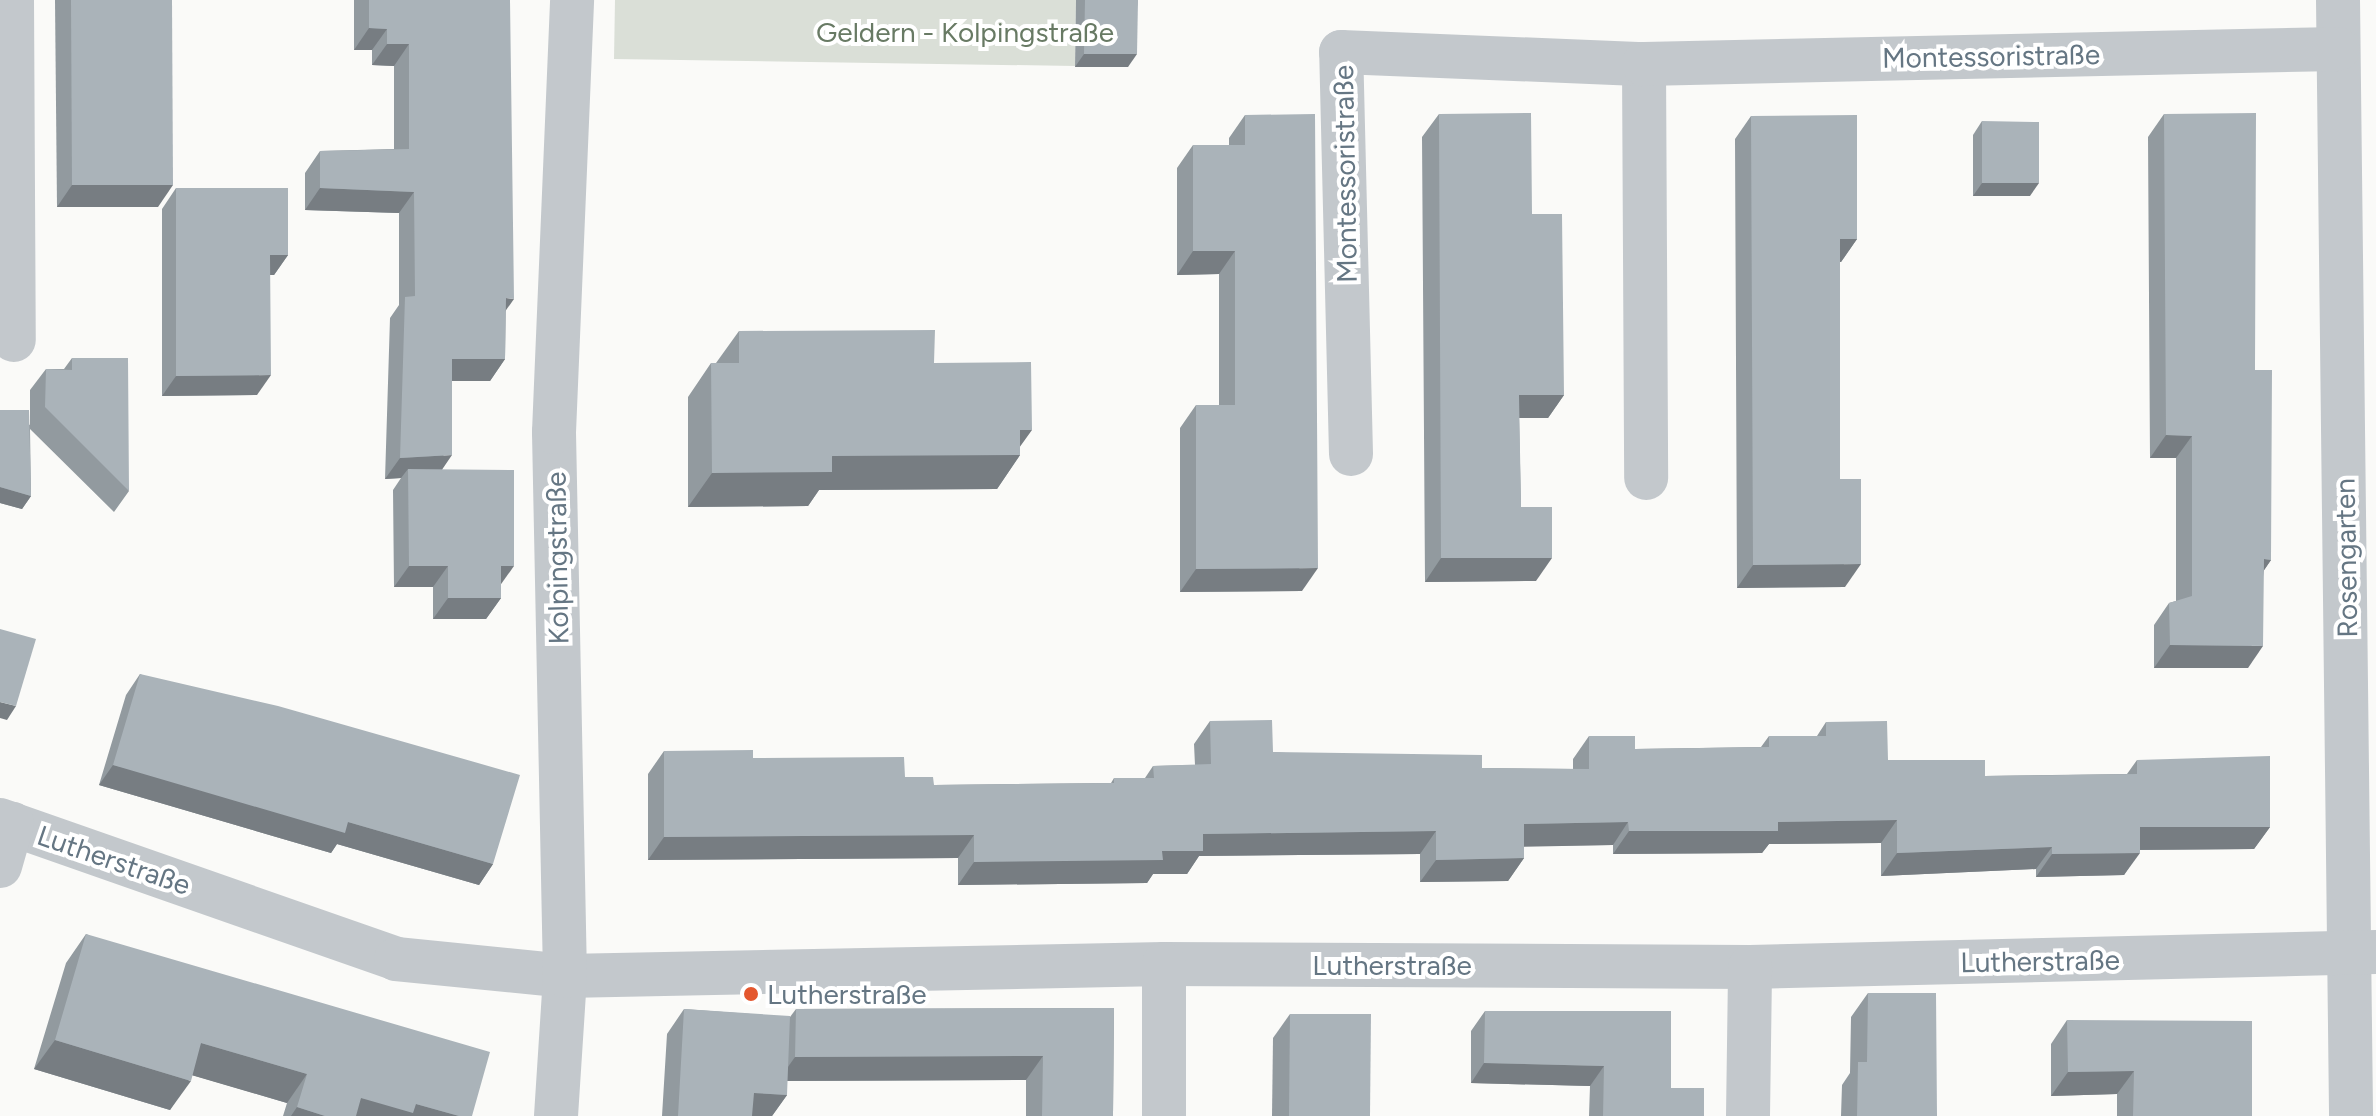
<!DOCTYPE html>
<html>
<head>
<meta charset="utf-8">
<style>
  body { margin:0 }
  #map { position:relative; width:2376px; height:1116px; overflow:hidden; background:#fafaf8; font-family:Figtree,sans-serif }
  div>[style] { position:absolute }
  .green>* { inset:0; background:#dadfd7 }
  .minor>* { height:44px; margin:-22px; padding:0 22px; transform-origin:22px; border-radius:22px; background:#c3c8cc }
  .wall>* { inset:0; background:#929a9f }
  .shaded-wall>* { inset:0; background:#777d82 }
  .building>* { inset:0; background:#aab3b9 }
  .dots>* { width:22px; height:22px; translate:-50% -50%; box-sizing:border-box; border:4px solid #fff; border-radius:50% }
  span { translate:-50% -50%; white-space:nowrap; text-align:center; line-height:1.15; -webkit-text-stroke:8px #fff; paint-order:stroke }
  .park-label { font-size:28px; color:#687a64 }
  .street-label { font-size:28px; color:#657683 }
  .poi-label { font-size:28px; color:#657683 }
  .left { translate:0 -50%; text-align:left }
</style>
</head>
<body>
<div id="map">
  <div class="green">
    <i style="clip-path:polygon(615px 0,1076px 0,1075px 66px,614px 59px)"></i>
  </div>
  <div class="minor">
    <i style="left:12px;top:0;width:340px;rotate:89.7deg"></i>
    <i style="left:2338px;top:0;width:1116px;rotate:89.33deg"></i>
    <i style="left:1644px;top:64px;width:414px;rotate:89.7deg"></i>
    <i style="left:1351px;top:454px;width:402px;rotate:-91.4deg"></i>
    <i style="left:1341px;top:52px;width:303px;rotate:2.3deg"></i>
    <i style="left:1644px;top:64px;width:694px;rotate:-1.24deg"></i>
    <i style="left:0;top:820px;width:420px;rotate:19.3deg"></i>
    <i style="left:396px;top:959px;width:170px;rotate:5.7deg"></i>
    <i style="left:565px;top:976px;width:599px;rotate:-1.15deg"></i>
    <i style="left:1164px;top:964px;width:586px;rotate:0.29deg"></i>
    <i style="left:1750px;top:967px;width:626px;rotate:-1.37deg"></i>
    <i style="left:0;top:866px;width:44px;rotate:-74.1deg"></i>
    <i style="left:556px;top:1116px;width:140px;rotate:-86.3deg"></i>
    <i style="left:565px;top:976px;width:544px;rotate:-91.16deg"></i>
    <i style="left:554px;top:432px;width:432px;rotate:-87.6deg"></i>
    <i style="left:1164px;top:1116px;width:152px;rotate:-90deg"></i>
    <i style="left:1748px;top:1116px;width:149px;rotate:-89.2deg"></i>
  </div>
  <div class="wall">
    <i style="clip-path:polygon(55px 0,172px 0,158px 207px,57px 207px)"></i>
    <i style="clip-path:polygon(354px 0,510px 0,505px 359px,490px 381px,452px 381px,442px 469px,501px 585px,501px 598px,486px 619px,433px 619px,433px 587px,394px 587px,393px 490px,401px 478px,385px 479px,390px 318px,399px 305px,399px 213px,305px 210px,305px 173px,320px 151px,394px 149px,394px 66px,372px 65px,372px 50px,354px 50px)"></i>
    <i style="clip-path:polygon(1076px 0,1138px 0,1128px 67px,1075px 67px)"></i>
    <i style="clip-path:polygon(1439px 114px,1532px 214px,1564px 395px,1548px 418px,1519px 418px,1521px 507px,1536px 581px,1425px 582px,1422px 137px)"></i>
    <i style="clip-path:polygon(2164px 114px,2255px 370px,2271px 560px,2264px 570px,2248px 668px,2154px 668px,2154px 625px,2169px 603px,2176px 601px,2176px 458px,2150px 458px,2148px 137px)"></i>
    <i style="clip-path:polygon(1245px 115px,1302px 591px,1180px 592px,1180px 428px,1196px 405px,1219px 405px,1219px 274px,1177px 275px,1177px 168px,1193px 145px,1229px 145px,1229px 138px)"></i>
    <i style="clip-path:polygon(1751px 116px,1857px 239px,1841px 262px,1840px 262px,1840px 479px,1845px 587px,1737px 588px,1735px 139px)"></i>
    <i style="clip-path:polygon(1982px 121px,2030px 196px,1973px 196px,1973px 135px)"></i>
    <i style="clip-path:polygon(176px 188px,288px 255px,274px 275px,270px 275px,257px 395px,162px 396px,162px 209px)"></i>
    <i style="clip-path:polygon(739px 331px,934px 363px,1020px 446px,1020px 455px,997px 489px,819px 490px,808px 506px,688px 507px,688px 397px,711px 363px,716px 363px)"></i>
    <i style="clip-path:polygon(72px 358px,129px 491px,114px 512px,30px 429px,31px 496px,22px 509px,0 503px,0 410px,30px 425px,30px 390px,46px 369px,64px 369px)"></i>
    <i style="clip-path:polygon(140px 674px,493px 864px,479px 885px,337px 844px,331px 853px,99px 785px,126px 695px)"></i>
    <i style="clip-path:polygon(1210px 721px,1273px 752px,1482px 768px,1573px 769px,1573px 759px,1589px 736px,1635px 749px,1761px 747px,1769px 736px,1817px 736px,1826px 722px,1888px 760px,1985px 776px,2127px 774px,2137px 760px,2270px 827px,2254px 849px,2140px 850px,2124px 875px,2036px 877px,2036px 869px,1881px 876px,1881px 843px,1769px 844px,1762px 853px,1613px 854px,1613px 845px,1524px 846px,1524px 858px,1508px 881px,1420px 882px,1420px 854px,1199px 856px,1187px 874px,1153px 874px,1147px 883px,958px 885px,958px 858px,648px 860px,648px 774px,664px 751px,753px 758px,905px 777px,934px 785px,1111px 783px,1114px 778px,1145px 778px,1153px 766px,1195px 765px,1194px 744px)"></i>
    <i style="clip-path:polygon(86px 934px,472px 1116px,283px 1116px,287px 1103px,192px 1075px,170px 1110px,34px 1069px,66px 963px)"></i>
    <i style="clip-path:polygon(1868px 993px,1937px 1116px,1841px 1116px,1842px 1085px,1850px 1073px,1851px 1017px)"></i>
    <i style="clip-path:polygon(1114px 1008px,1113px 1116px,1026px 1116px,1026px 1080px,787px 1081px,787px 1095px,772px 1116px,662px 1116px,667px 1034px,684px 1009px,790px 1017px,796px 1009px)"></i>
    <i style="clip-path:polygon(1485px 1011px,1671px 1088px,1704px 1116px,1589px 1116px,1590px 1086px,1471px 1083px,1471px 1031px)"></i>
    <i style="clip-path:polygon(1290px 1014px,1370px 1116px,1272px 1116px,1273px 1038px)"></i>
    <i style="clip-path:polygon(2067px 1020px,2252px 1116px,2117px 1116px,2117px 1094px,2051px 1096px,2051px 1044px)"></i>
  </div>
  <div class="shaded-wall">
    <i style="clip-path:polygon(369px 28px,387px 29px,372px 50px,354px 50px)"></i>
    <i style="clip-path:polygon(387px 44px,409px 44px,394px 66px,372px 65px)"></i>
    <i style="clip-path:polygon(1084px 54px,1137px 54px,1128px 67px,1075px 67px)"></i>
    <i style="clip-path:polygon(1982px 183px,2039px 183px,2030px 196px,1973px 196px)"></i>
    <i style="clip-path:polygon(72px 185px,173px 185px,158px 207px,57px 207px)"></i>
    <i style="clip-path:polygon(320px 188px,414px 192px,399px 213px,305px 210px)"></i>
    <i style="clip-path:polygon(1840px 239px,1857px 239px,1841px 262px,1823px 262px)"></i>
    <i style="clip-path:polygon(1193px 251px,1235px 251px,1219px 274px,1177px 275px)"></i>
    <i style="clip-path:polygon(270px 255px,288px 255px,274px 275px,256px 275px)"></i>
    <i style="clip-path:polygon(506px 298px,514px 299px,499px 320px)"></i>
    <i style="clip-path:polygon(452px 359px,505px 359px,490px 381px,437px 381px)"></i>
    <i style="clip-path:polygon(271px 375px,257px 395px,162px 396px,176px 376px)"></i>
    <i style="clip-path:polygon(1519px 395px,1564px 395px,1548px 418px,1502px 418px)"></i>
    <i style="clip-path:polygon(1020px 430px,1032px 430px,1014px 455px,1020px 455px,997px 489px,819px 490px,808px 506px,688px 507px,712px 473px)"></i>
    <i style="clip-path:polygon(2166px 435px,2192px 436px,2176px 458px,2150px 458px)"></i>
    <i style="clip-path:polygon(452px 455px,437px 477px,408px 469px,401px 478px,385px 479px,400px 458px)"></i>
    <i style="clip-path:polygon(0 487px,31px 496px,22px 509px,0 503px)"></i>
    <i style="clip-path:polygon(1441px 558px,1552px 558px,1536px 581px,1425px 582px)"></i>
    <i style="clip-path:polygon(2264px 559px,2271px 560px,2256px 582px)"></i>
    <i style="clip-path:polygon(1861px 564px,1845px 587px,1737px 588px,1753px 565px)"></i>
    <i style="clip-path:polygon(409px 566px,448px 566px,433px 587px,394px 587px)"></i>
    <i style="clip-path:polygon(501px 566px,514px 566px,499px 587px)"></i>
    <i style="clip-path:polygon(1318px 568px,1302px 591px,1180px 592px,1196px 569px)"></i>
    <i style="clip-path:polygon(448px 598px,501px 598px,486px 619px,433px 619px)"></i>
    <i style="clip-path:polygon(2170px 645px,2263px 646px,2248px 668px,2154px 668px)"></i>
    <i style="clip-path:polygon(0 702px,16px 706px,7px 720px,0 718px)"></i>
    <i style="clip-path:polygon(113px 765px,348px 822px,493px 864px,479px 885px,337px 844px,331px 853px,99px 785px)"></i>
    <i style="clip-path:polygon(1897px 820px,1881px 843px,1769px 844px,1762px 853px,1613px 854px,1629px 831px,1778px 822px)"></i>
    <i style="clip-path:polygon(1628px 822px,1613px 845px,1508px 847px,1524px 824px)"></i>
    <i style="clip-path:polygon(2140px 827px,2270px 827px,2254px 849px,2124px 850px)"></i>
    <i style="clip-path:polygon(1436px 831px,1420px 854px,1199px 856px,1187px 874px,1153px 874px,1147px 883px,958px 885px,974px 862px,1162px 851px,1203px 834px)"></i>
    <i style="clip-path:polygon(974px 835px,958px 858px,648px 860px,664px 837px)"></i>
    <i style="clip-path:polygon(2052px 847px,2036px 869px,1881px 876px,1897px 853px)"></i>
    <i style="clip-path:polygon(2140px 853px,2124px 875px,2036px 877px,2052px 854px)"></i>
    <i style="clip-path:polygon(1524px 858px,1508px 881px,1420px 882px,1436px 860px)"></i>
    <i style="clip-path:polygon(55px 1040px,191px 1081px,170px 1110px,34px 1069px)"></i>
    <i style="clip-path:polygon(201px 1043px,307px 1074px,287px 1103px,181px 1072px)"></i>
    <i style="clip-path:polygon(1043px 1056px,1026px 1080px,778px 1081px,795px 1057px)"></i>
    <i style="clip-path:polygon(1484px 1063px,1604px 1066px,1590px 1086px,1471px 1083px)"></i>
    <i style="clip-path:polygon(2134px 1071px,2117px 1094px,2051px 1096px,2068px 1072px)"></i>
    <i style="clip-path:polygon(754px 1093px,787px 1095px,772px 1116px,738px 1116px)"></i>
    <i style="clip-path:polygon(361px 1098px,416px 1104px,459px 1116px,349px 1116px)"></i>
    <i style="clip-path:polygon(297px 1107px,325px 1116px,291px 1116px)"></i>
  </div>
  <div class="building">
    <i style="clip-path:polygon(71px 0,172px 0,173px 185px,72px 185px)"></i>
    <i style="clip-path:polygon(369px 0,510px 0,514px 299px,506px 298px,505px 359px,452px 359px,452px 455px,400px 458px,405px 297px,415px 296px,414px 192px,320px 188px,320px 151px,409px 149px,409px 44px,387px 44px,387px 29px,369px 28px)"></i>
    <i style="clip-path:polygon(1085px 0,1138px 0,1137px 54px,1084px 54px)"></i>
    <i style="clip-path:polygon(1531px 113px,1532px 214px,1562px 214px,1564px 395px,1519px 395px,1521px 507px,1552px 507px,1552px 558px,1441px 558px,1439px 114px)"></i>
    <i style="clip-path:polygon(2256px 113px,2255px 370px,2272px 370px,2271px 560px,2264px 559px,2263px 646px,2170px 645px,2169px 603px,2192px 596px,2192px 436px,2166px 435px,2164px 114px)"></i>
    <i style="clip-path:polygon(1315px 114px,1318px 568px,1196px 569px,1196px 405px,1235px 405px,1235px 251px,1193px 251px,1193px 145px,1245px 145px,1245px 115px)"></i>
    <i style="clip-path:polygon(1857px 115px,1857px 239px,1840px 239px,1840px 479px,1861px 479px,1861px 564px,1753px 565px,1751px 116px)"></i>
    <i style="clip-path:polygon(1982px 121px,2039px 122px,2039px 183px,1982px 183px)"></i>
    <i style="clip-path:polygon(176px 188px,288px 188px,288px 255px,270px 255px,271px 375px,176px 376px)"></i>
    <i style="clip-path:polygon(935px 330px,934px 363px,1031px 362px,1032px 430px,1020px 430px,1020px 455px,832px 456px,832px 472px,712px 473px,711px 363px,739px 363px,739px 331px)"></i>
    <i style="clip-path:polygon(72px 358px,128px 358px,129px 491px,45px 407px,46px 369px,72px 370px)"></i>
    <i style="clip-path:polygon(0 410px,29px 410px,31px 496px,0 487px)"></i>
    <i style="clip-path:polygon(408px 469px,514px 470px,514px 566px,501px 566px,501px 598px,448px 598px,448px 566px,409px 566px)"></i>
    <i style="clip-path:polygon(0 629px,36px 639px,16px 706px,0 702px)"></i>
    <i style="clip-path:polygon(140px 674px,278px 706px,520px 775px,493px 864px,348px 822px,345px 833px,113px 765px)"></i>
    <i style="clip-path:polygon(1272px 720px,1273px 752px,1482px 755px,1482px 768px,1589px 769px,1589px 736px,1635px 736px,1635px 749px,1769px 747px,1769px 736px,1826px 736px,1826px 722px,1887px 721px,1888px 760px,1985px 760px,1985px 776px,2137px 774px,2137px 760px,2270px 756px,2270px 827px,2140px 827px,2140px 853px,2052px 854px,2052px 847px,1897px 853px,1897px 820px,1778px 822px,1778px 831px,1629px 831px,1628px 822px,1524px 824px,1524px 858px,1436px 860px,1436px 831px,1203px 834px,1203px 851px,1162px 851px,1163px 860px,974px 862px,974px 835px,664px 837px,664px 751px,753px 750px,753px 758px,904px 757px,905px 777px,933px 777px,934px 785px,1114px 783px,1114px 778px,1154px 778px,1153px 766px,1211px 764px,1210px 721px)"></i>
    <i style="clip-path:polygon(86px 934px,490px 1052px,472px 1116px,459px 1116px,416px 1104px,413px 1113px,361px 1098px,356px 1116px,325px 1116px,297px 1107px,307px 1074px,201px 1043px,191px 1081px,55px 1040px)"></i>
    <i style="clip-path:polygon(1868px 993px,1936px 993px,1937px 1116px,1857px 1116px,1858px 1062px,1867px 1062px)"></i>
    <i style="clip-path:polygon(1114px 1008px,1113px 1116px,1042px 1116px,1043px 1056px,795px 1057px,796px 1009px)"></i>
    <i style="clip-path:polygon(684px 1009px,790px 1016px,787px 1095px,754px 1093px,752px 1116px,678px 1116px)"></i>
    <i style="clip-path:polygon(1485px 1011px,1671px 1011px,1671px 1088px,1704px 1088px,1704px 1116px,1603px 1116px,1604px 1066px,1484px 1063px)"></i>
    <i style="clip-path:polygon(1290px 1014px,1371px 1014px,1370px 1116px,1289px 1116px)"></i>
    <i style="clip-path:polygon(2067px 1020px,2252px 1021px,2252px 1116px,2133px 1116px,2134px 1071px,2068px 1072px)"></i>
  </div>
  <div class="dots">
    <i style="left:751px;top:994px;background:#e4572e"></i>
  </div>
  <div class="park-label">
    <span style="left:965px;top:32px">Geldern - Kolpingstraße</span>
  </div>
  <div class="street-label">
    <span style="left:1991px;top:56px;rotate:-1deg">Montessoristraße</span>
    <span style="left:1345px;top:174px;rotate:-91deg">Montessoristraße</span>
    <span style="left:557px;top:558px;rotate:-91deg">Kolpingstraße</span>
    <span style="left:2346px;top:558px;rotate:-91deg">Rosengarten</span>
    <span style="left:114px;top:860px;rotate:19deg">Lutherstraße</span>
    <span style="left:2040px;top:961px;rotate:-1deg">Lutherstraße</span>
    <span style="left:1392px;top:965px">Lutherstraße</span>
  </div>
  <div class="poi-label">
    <span class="left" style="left:767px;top:994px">Lutherstraße</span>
  </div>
</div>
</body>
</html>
